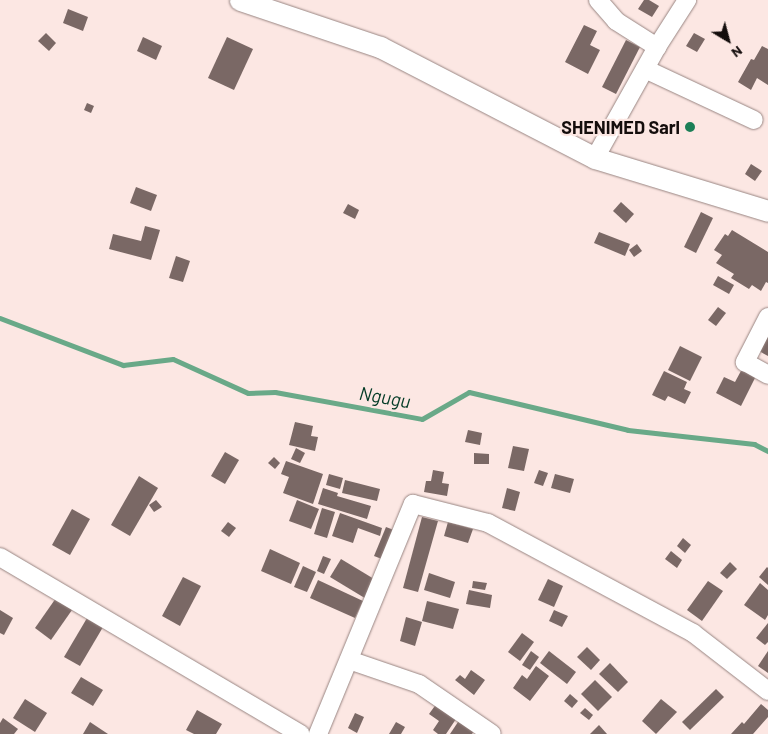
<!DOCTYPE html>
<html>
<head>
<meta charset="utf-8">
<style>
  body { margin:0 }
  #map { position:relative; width:768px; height:734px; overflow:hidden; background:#fce7e3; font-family:Barlow,sans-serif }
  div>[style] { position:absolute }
  .stream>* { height:5px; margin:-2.5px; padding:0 2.5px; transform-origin:2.5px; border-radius:2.5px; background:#69a988 }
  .building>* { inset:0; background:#7a6865 }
  .roads { filter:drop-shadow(0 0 1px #988582) drop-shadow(0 0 1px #988582) }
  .minor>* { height:18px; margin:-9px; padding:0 9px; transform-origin:9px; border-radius:9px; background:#fff }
  .major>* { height:21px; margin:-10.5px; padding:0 10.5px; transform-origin:10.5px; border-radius:10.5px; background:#fff }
  .dots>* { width:14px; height:14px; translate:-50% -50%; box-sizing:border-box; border:2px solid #fce7e3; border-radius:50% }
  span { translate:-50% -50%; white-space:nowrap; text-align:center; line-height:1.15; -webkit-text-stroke:4.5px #fce7e3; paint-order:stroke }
  .poi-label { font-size:18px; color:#140d0c; font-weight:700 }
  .right { translate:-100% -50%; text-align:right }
  .water-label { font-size:19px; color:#033b26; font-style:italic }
  .north { position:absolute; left:703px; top:15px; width:50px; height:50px; -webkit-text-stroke:4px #fce7e3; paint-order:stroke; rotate:143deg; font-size:14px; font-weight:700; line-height:20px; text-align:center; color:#140d0c }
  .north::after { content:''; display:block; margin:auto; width:18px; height:22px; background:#140d0c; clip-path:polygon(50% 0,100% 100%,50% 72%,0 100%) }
</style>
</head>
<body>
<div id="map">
  <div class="stream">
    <i style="left:0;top:318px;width:132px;rotate:20.9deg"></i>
    <i style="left:123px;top:365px;width:50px;rotate:-6.8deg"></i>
    <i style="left:173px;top:359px;width:82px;rotate:24.4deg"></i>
    <i style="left:248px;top:393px;width:27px;rotate:-2deg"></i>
    <i style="left:275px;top:392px;width:149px;rotate:10.4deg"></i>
    <i style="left:422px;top:419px;width:54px;rotate:-29.9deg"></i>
    <i style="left:469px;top:392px;width:163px;rotate:13.4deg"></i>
    <i style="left:628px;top:430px;width:127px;rotate:6.3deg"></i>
    <i style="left:754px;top:444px;width:16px;rotate:27deg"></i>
  </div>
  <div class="building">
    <i style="clip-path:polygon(644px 0,649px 0,659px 6px,652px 17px,638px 9px)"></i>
    <i style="clip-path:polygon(68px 9px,88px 17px,83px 31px,63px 23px)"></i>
    <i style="clip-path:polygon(584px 25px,597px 31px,590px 45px,600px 50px,588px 74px,565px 62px)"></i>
    <i style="clip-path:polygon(46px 33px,56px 43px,49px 51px,38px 41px)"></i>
    <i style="clip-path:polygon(694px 33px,705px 39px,697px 52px,686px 46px)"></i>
    <i style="clip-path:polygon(143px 37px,162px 46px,156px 60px,137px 51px)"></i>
    <i style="clip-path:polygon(227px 37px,253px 49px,234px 90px,208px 78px)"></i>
    <i style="clip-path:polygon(626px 40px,640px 47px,616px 94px,602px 87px)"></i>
    <i style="clip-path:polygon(762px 46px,768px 49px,768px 85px,757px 78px,751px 90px,738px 82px,751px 59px,754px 60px)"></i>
    <i style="clip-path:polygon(87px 103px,94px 106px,91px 113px,84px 110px)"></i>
    <i style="clip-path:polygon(751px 164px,762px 171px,755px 181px,745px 174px)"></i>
    <i style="clip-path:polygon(136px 187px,157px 195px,151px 211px,130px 203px)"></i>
    <i style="clip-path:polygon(621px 202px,634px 214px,626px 223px,613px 211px)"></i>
    <i style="clip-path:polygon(348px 204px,359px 210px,355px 219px,343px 213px)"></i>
    <i style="clip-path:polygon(701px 212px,713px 218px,696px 253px,684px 247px)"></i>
    <i style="clip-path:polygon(145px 226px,160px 230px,151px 260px,109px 249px,113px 234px,141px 241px)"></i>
    <i style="clip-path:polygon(732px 230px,768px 252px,768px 283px,766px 282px,761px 291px,752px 285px,749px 289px,731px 278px,734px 274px,716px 263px,722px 255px,714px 250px,725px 234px,728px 236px)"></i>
    <i style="clip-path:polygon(599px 232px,630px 244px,625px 256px,594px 243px)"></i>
    <i style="clip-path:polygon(637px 244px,642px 251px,634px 257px,629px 250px)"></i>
    <i style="clip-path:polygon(176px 256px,190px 261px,183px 282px,169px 278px)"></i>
    <i style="clip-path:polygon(718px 276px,734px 285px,729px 294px,713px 285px)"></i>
    <i style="clip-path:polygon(718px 307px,726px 313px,716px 326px,708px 320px)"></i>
    <i style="clip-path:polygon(768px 333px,768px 356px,759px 351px)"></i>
    <i style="clip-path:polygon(680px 346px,702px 357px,690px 381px,668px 370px)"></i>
    <i style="clip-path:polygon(742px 369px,756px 376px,741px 406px,716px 393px,724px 377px,735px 382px)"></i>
    <i style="clip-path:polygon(664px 371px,687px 382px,684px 389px,691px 392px,685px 404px,668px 396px,665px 401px,652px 395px)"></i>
    <i style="clip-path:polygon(295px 422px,313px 426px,311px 436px,318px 437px,315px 451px,289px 445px)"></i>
    <i style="clip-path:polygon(468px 430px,482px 433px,480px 445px,465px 442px)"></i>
    <i style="clip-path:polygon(513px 446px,529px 449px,524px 471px,508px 468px)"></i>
    <i style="clip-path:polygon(296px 448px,305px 453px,300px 463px,291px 459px)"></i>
    <i style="clip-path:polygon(225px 452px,239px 460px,225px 484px,211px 476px)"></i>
    <i style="clip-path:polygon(474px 453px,489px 454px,489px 464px,474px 464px)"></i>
    <i style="clip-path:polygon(274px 457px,280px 463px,275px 469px,268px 463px)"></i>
    <i style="clip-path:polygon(286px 461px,323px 474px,313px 504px,283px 493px,289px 477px,281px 474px)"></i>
    <i style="clip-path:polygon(433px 470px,444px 472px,442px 483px,449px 484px,447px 496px,424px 492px,426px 481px,431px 481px)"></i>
    <i style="clip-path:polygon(539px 470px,548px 473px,543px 486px,534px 483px)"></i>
    <i style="clip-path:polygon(329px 474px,343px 478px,340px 489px,326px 485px)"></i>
    <i style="clip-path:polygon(555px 474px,574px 479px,570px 493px,551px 488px)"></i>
    <i style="clip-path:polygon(139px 476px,158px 488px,130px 536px,111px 525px)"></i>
    <i style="clip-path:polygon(345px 480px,380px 489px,377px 501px,342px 493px)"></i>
    <i style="clip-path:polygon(323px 488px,338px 493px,337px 496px,371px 506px,367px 519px,318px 504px)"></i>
    <i style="clip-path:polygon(507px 488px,520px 492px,515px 511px,502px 508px)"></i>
    <i style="clip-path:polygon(156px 500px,162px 507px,154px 512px,149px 505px)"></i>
    <i style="clip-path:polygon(297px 500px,319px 509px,311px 529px,289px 521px)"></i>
    <i style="clip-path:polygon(322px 508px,335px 512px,327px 538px,314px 534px)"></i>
    <i style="clip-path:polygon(72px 509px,90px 519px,70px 555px,52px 545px)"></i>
    <i style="clip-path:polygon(340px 513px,382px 528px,380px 536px,358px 528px,353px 543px,332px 536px)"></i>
    <i style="clip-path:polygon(422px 517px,438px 521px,418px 592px,403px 588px)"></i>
    <i style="clip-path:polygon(228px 522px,236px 528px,229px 537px,221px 531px)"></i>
    <i style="clip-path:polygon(448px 522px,473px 529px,468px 543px,444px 536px)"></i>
    <i style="clip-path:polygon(386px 527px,399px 532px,387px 561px,374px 556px)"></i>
    <i style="clip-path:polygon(683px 538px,691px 545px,685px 553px,677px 546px)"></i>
    <i style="clip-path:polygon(270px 549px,300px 563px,291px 584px,261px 571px)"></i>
    <i style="clip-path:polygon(671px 551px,682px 560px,677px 568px,665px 559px)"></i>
    <i style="clip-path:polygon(323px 556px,331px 559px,324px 574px,317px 571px)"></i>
    <i style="clip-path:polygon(341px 559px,379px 582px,368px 600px,330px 577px)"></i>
    <i style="clip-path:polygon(730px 562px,737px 569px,727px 579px,720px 573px)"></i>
    <i style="clip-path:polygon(303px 566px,316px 572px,307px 592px,294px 587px)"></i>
    <i style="clip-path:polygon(767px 567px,768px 568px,768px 585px,759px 577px)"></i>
    <i style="clip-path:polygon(429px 573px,455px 582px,450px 598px,424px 590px)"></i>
    <i style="clip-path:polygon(183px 577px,201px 586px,180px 626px,162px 616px)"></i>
    <i style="clip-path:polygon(548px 579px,563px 586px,554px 607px,538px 600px)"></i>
    <i style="clip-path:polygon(318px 580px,363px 601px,355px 618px,310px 598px)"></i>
    <i style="clip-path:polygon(473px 581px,487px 583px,485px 590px,472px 588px)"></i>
    <i style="clip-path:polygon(708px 581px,723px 591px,702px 621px,687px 610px)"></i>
    <i style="clip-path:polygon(760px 583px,768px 590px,768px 615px,765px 620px,744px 605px)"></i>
    <i style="clip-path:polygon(469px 590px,492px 595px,490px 608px,466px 604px)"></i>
    <i style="clip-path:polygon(56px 598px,72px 610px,51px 640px,35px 628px)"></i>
    <i style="clip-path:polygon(427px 601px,459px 609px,453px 629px,422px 621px)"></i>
    <i style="clip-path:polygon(0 610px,13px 618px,4px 635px,0 633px)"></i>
    <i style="clip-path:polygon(554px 610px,568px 616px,562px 627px,549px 621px)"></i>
    <i style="clip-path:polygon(90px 613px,106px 622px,80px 666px,64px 657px)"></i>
    <i style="clip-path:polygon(406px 617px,422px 622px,415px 646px,400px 641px)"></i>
    <i style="clip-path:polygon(768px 623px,768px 642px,765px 645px,756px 638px)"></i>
    <i style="clip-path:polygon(522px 633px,534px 642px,520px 661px,508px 652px)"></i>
    <i style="clip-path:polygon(587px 647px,600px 660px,591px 670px,577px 657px)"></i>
    <i style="clip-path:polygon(531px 651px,539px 657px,530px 670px,522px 665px)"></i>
    <i style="clip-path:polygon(549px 651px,576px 672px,567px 684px,540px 663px)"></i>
    <i style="clip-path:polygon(768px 651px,768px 673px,758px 666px)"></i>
    <i style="clip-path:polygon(610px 663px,628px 682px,618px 692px,599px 674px)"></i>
    <i style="clip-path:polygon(536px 666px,549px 676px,530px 701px,513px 688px,522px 675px,527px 679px)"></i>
    <i style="clip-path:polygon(471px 670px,485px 680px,474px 695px,455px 680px,460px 675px,465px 679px)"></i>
    <i style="clip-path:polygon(81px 677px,103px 690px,93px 706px,71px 693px)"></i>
    <i style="clip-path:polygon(595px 680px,612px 697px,598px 711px,581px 694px)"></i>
    <i style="clip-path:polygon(716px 689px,724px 697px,690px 730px,682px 722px)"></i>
    <i style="clip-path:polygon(570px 694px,578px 701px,572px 708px,564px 701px)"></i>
    <i style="clip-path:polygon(25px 699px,47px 713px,35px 732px,13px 718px)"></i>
    <i style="clip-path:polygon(661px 699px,677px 712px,656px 734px,642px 721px)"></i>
    <i style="clip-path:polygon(437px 703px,458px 716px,446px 734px,438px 734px,433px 730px,439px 721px,429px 714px)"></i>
    <i style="clip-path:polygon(761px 704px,768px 710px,768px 717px,753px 734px,731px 734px,742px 722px,744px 724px)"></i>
    <i style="clip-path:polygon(585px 708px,593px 715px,589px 720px,580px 713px)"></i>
    <i style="clip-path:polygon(197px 710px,222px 724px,216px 734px,194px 734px,186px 730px)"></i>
    <i style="clip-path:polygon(355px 713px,364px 717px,357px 733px,348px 728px)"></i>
    <i style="clip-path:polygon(3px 718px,18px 729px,14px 734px,0 734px,0 723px)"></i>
    <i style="clip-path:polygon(460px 719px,475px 729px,472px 734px,450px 734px)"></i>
    <i style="clip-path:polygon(90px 722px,108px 734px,83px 734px)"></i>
    <i style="clip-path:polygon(396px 722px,405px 727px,401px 734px,389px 734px)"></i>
    <i style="clip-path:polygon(599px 725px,607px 734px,590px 734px)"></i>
  </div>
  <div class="roads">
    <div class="minor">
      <i style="left:598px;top:0;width:28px;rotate:49deg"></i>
      <i style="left:616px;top:21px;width:49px;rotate:32.4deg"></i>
      <i style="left:645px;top:69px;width:120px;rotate:25.1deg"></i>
      <i style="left:595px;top:158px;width:127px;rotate:-60.8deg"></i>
      <i style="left:657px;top:47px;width:56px;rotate:-57.4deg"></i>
      <i style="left:768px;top:317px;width:51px;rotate:117.1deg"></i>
      <i style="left:745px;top:362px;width:26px;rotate:29deg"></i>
      <i style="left:0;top:557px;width:349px;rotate:30.5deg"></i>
      <i style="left:349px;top:660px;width:74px;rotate:18.9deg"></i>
      <i style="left:419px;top:684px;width:88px;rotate:34.4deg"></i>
      <i style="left:318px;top:734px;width:249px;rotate:-67.6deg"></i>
      <i style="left:413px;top:504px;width:77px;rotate:14.2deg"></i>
      <i style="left:488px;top:523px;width:233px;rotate:28.2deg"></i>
      <i style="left:693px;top:633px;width:95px;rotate:37.7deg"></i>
    </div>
    <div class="major">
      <i style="left:240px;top:0;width:148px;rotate:18.6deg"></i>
      <i style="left:380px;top:47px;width:242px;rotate:27.3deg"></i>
      <i style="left:595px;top:158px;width:181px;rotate:17deg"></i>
    </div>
  </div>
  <div class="dots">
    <i style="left:690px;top:127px;background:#1c7f57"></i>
  </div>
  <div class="poi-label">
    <span class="right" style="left:680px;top:127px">SHENIMED Sarl</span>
  </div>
  <div class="water-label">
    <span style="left:385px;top:397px;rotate:10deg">Ngugu</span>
  </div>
  <div class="north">N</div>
</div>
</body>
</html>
